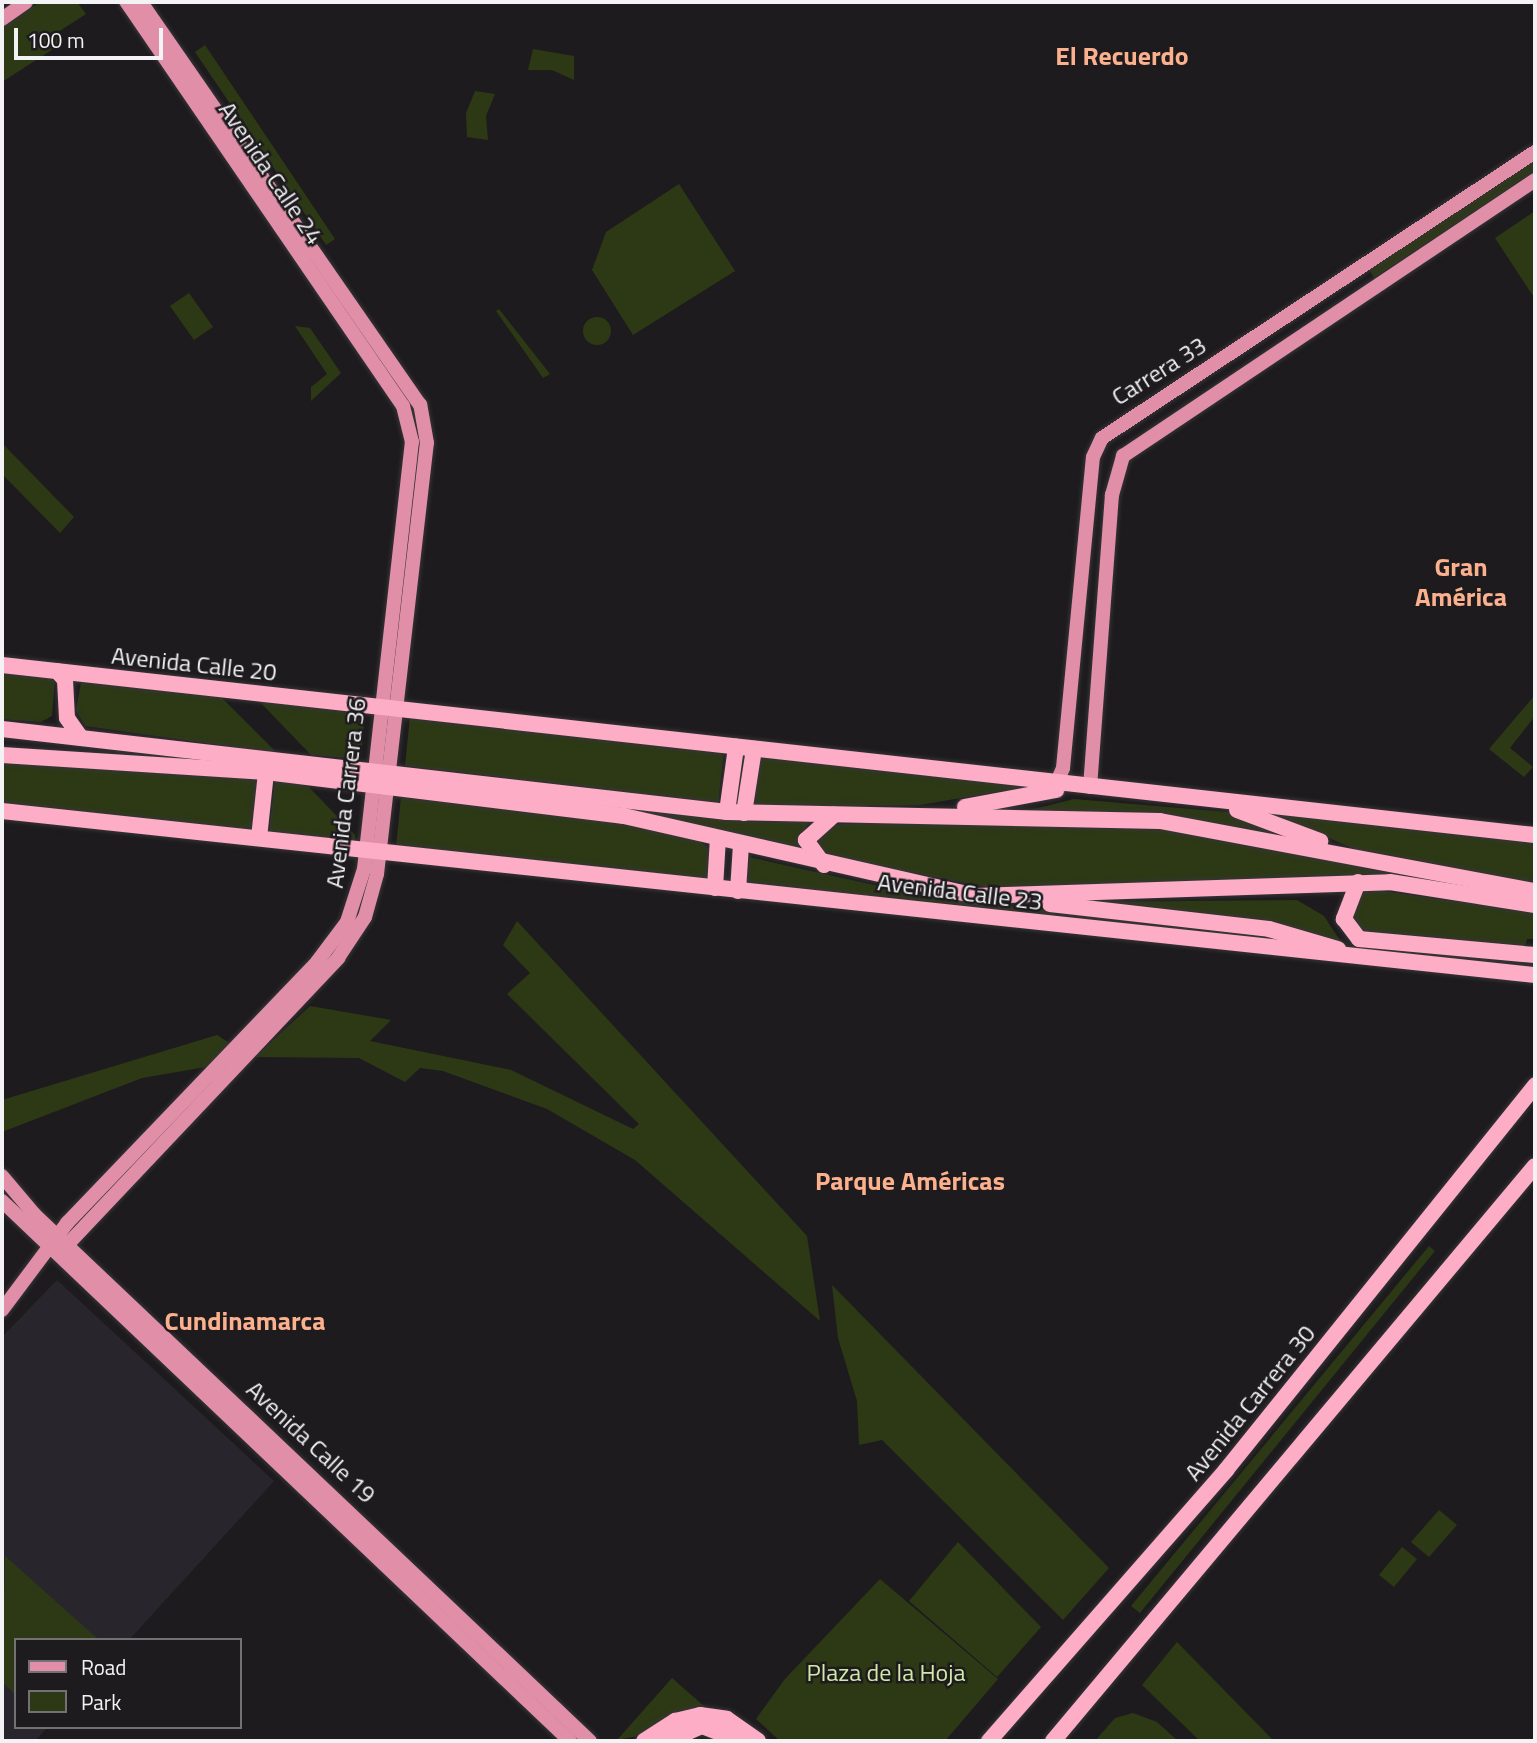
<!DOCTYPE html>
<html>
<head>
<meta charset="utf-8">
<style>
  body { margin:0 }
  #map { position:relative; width:1537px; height:1743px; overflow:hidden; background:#1d1b1e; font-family:"Titillium Web",sans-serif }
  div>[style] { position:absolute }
  .built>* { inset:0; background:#29252d }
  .green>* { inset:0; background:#2d3915 }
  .round { border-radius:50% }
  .roads { filter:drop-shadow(0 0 2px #373538) drop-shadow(0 0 2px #373538) }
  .major>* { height:14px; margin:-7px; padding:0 7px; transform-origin:7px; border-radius:7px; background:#e18fa8 }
  .highway>* { height:16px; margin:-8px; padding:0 8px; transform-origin:8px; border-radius:8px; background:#fdadc5 }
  span { translate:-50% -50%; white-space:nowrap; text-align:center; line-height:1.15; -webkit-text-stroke:5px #1d1b1e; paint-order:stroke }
  .street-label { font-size:24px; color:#f3f2f5 }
  .park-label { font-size:24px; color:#d0e9a6 }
  .neighbourhood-label { font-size:26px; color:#fbb08e; font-weight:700 }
  .frame { position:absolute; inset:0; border:4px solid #f3f2f5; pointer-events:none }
  .legend { position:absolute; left:14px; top:1638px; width:228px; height:91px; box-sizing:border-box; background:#1d1b1e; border:2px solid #737174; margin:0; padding:9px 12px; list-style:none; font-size:21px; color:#f3f2f5 }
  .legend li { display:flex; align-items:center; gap:14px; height:35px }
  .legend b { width:35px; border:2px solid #737174 }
  .scale { position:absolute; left:14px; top:28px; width:149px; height:32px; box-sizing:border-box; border:4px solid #f3f2f5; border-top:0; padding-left:9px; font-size:21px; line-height:24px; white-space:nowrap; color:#f3f2f5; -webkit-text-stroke:5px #1d1b1e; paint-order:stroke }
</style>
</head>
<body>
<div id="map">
  <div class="built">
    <i style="clip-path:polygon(57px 1280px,274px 1481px,129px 1640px,16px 1640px,16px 1727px,48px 1727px,35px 1741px,2px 1741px,2px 1337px)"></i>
  </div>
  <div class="green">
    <i style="clip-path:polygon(40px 2px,77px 2px,86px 14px,55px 34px,61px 44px,2px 82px,2px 28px)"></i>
    <i style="clip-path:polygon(205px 45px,335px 239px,326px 245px,195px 52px)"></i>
    <i style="clip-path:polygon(533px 49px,574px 56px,574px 80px,552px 70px,528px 70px)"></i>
    <i style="clip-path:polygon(475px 91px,495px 94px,486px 116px,488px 140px,467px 137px,466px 113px)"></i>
    <i style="clip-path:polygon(1535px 158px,1535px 171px,1374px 278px,1369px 269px)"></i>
    <i style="clip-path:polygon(679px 184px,735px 271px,633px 335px,592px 270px,606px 232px)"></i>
    <i style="clip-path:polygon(1535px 211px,1535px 299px,1495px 238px)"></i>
    <i style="clip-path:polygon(189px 293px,213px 327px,194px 340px,170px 306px)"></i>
    <i style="clip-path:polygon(499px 309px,550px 374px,543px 378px,496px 311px)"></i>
    <i class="round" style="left:583px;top:317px;width:28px;height:28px"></i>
    <i style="clip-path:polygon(295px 326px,310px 328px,341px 373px,311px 401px,311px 387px,327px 374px)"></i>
    <i style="clip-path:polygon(2px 443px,74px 517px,60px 533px,2px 474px)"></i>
    <i style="clip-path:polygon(2px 671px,55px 678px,52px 716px,41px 722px,2px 719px)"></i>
    <i style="clip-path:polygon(81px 682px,220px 696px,277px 753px,85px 726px,76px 710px)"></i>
    <i style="clip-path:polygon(1535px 695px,1535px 716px,1510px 748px,1533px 767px,1524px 777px,1489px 749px)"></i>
    <i style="clip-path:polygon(259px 701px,365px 714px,361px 759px,311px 755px)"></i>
    <i style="clip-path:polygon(410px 716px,724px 752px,718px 803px,405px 766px)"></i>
    <i style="clip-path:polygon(760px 755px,1026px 787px,920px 805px,752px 808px)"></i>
    <i style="clip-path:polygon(2px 763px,258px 779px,253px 831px,2px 806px)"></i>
    <i style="clip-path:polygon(275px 781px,307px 785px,355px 835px,355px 842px,269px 833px)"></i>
    <i style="clip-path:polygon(401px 797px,644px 826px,697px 839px,710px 849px,711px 881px,396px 847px)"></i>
    <i style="clip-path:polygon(1074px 799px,1227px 812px,1288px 836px,1159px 814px,1030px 810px)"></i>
    <i style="clip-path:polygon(631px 807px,745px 821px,808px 822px,802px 850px,630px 812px)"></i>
    <i style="clip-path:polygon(1269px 813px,1535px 842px,1535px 884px,1362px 852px)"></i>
    <i style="clip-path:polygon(889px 821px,1165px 827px,1411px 877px,1003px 890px,823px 856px,812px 835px,831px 825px)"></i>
    <i style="clip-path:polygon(749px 857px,928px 897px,1053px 911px,1052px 919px,746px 885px)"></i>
    <i style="clip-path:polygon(1360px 888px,1535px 912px,1535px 939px,1527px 939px,1525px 948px,1360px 933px,1350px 920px)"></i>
    <i style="clip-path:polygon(1297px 900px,1324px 916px,1343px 945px,1266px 922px,1078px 902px)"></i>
    <i style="clip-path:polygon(517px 921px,807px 1236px,820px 1321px,635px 1160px,547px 1109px,443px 1071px,420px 1068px,405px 1082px,359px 1058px,255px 1057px,310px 1006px,391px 1020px,370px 1041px,511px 1070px,633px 1129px,639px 1124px,507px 994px,530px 973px,503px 945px)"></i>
    <i style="clip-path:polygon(217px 1035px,231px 1044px,212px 1066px,142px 1078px,2px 1132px,2px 1100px)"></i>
    <i style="clip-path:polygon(1429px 1246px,1435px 1251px,1140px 1613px,1131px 1606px)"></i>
    <i style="clip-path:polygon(832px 1285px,1109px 1568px,1063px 1620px,882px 1440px,859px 1445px,857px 1401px,838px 1338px)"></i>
    <i style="clip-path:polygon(1439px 1510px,1457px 1525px,1429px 1557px,1411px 1542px)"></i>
    <i style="clip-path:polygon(958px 1542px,1041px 1627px,997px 1677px,909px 1601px)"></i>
    <i style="clip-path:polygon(1402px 1547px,1417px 1559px,1394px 1587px,1379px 1575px)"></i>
    <i style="clip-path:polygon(5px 1556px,99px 1640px,16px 1640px,16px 1695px,2px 1682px)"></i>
    <i style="clip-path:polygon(880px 1579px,998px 1679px,945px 1741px,780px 1741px,756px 1719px,784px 1680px)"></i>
    <i style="clip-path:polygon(1177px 1642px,1274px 1741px,1200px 1741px,1142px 1685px)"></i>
    <i style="clip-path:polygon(672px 1678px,705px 1707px,679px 1711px,638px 1736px,617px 1740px)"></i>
    <i style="clip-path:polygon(1133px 1713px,1157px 1722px,1178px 1741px,1095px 1741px,1115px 1718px)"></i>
  </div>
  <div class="roads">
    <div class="major">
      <i style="left:2px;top:19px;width:29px;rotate:-35deg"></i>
      <i style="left:1056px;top:784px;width:17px;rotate:-66deg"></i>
      <i style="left:1063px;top:768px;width:312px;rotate:-84.5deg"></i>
      <i style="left:1093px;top:457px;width:21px;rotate:-65deg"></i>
      <i style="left:1102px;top:438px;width:519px;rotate:-33.45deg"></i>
      <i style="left:1090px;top:787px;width:293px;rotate:-85.7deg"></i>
      <i style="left:1112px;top:495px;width:41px;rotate:-74.2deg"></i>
      <i style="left:1123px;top:456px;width:496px;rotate:-33.8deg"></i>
      <i style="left:2px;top:1176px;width:50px;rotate:49.9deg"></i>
      <i style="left:34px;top:1214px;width:766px;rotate:43.47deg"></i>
      <i style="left:2px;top:1201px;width:784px;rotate:43.55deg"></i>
      <i style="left:67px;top:1245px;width:395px;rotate:-46.6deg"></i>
      <i style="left:338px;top:958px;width:49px;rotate:-56.6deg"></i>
      <i style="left:365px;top:917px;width:45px;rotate:-74.4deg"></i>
      <i style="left:377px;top:874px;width:434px;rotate:-83.4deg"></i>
      <i style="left:427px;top:443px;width:39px;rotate:-100deg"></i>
      <i style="left:420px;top:405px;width:490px;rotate:-124.7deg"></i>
      <i style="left:2px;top:1310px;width:109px;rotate:-53.2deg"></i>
      <i style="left:67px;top:1223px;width:361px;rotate:-46.2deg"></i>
      <i style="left:317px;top:962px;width:50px;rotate:-53.1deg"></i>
      <i style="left:347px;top:922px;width:56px;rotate:-72.2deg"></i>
      <i style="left:364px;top:869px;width:430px;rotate:-83.6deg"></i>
      <i style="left:412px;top:442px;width:37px;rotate:-104deg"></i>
      <i style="left:403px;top:406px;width:490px;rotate:-124.4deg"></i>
    </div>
    <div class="highway">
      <i style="left:2px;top:665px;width:1542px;rotate:6.33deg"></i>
      <i style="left:57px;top:671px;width:12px;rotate:48deg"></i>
      <i style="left:65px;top:680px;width:38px;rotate:87deg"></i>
      <i style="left:67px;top:718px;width:24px;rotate:55deg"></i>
      <i style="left:2px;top:729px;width:730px;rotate:6.53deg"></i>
      <i style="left:727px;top:812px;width:433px;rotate:1.2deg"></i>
      <i style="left:1160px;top:821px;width:381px;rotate:10.6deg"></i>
      <i style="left:2px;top:755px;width:265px;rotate:3.7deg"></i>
      <i style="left:266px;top:772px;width:361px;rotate:7deg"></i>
      <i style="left:624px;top:816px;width:361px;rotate:12.8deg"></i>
      <i style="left:976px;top:896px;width:414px;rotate:-1.9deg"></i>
      <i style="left:1390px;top:882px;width:147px;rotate:9deg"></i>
      <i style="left:965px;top:807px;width:93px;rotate:-10.6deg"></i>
      <i style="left:1237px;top:810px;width:89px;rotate:20.5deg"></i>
      <i style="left:2px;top:811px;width:1542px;rotate:6.11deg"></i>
      <i style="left:727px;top:812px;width:66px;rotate:-82.1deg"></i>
      <i style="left:744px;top:813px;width:65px;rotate:-81.1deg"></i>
      <i style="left:259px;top:838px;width:66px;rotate:-83.9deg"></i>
      <i style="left:824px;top:865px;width:31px;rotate:-126deg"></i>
      <i style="left:806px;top:840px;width:38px;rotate:-42deg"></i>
      <i style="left:1358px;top:882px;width:40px;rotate:111deg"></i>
      <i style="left:1344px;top:919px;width:25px;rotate:53deg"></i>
      <i style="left:1359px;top:939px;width:177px;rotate:5.2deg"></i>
      <i style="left:715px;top:888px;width:50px;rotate:-86.6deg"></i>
      <i style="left:738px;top:891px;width:47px;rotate:-86.3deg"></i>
      <i style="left:1050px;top:904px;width:220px;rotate:6.5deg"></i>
      <i style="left:1269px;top:929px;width:72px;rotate:16.2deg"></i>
      <i style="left:644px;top:1741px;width:37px;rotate:-33deg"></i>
      <i style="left:675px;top:1721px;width:26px;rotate:-13deg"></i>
      <i style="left:700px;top:1715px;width:27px;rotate:8deg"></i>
      <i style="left:727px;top:1719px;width:38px;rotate:35deg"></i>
      <i style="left:668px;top:1741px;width:37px;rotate:-24deg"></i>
      <i style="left:702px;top:1726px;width:42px;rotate:21deg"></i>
      <i style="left:989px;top:1741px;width:360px;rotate:-48.8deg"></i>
      <i style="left:1226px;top:1470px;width:494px;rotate:-51.2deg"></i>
      <i style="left:1053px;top:1741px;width:750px;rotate:-50.03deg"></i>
    </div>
  </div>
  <div class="street-label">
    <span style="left:271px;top:173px;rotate:56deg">Avenida Calle 24</span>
    <span style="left:1159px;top:371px;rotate:-32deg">Carrera 33</span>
    <span style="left:194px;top:664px;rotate:6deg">Avenida Calle 20</span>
    <span style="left:346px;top:793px;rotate:-83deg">Avenida Carrera 36</span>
    <span style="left:960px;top:892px;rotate:7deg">Avenida Calle 23</span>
    <span style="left:1250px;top:1403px;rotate:-51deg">Avenida Carrera 30</span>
    <span style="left:311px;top:1442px;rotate:43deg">Avenida Calle 19</span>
  </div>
  <div class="park-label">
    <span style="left:886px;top:1673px">Plaza de la Hoja</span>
  </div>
  <div class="neighbourhood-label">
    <span style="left:1122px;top:56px">El Recuerdo</span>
    <span style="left:1461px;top:582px">Gran<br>América</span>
    <span style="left:910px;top:1181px">Parque Américas</span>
    <span style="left:245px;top:1321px">Cundinamarca</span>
  </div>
  <div class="frame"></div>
  <ul class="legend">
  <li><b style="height:9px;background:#e18fa8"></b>Road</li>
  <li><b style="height:19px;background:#2d3915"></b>Park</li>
  </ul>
  <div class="scale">100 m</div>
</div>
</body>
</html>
